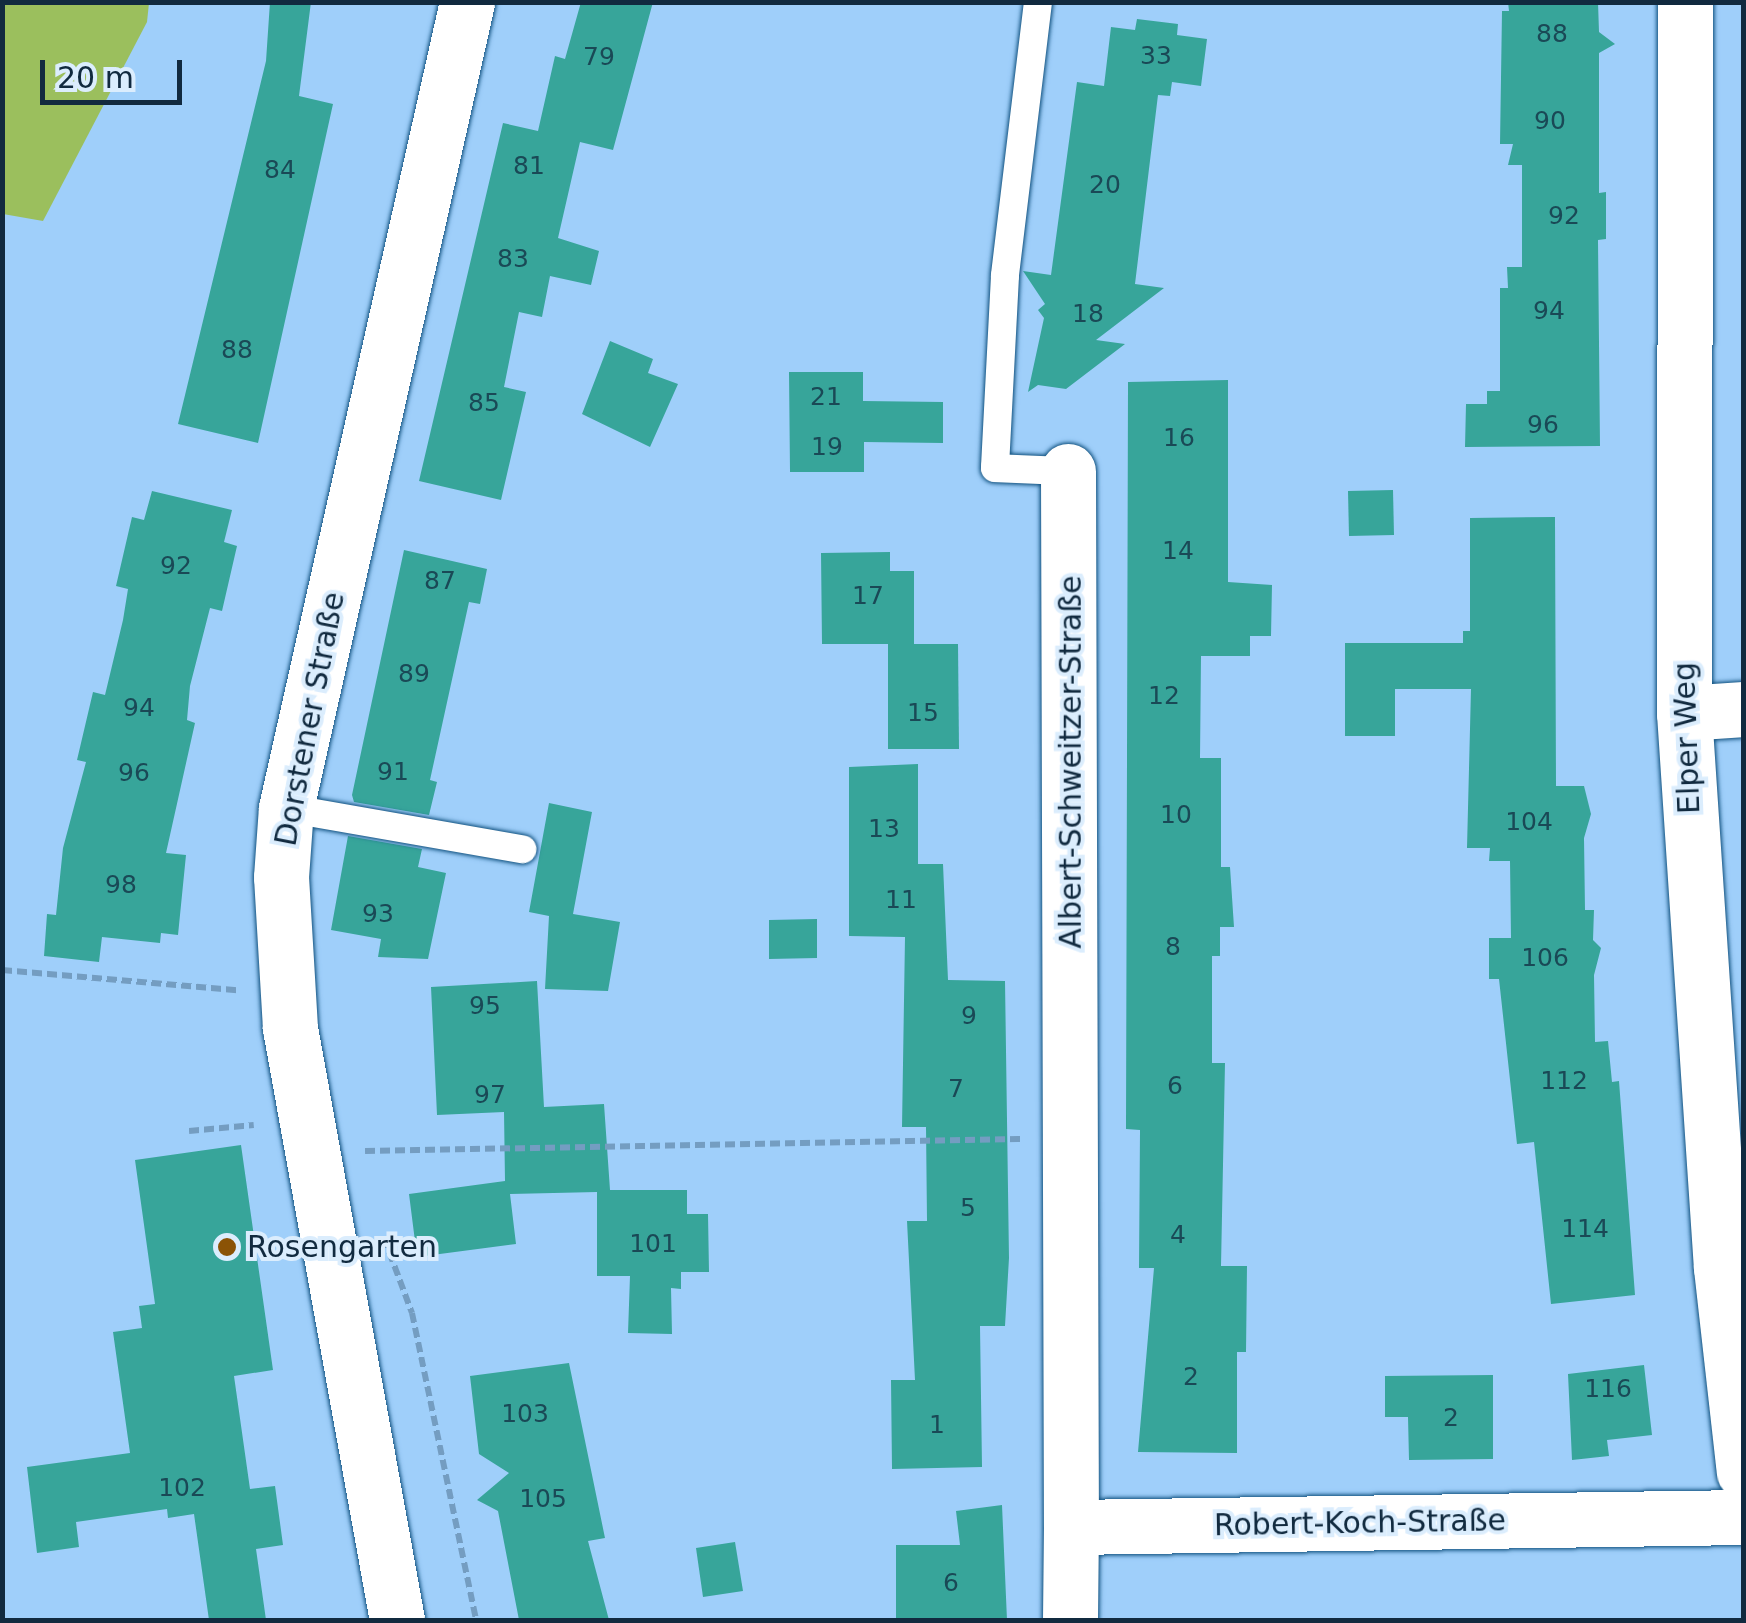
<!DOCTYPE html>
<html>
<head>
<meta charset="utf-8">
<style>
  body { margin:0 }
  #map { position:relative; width:1746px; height:1623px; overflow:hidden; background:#9fcffa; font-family:"DejaVu Sans",sans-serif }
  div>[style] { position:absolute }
  .green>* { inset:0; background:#9bbf5d }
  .building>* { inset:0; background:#37a59a }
  .path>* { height:6px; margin-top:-3px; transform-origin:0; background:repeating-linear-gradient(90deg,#749dc1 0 10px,transparent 0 15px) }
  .roads { filter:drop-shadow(0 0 2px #115280) drop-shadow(0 0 2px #115280) }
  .lane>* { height:28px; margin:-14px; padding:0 14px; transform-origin:14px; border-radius:14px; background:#fff }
  .street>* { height:55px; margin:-27.5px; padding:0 27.5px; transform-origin:27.5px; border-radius:27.5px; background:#fff }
  .secondary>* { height:55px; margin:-27.5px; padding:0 27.5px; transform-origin:27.5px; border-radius:27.5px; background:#fff }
  .dots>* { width:28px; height:28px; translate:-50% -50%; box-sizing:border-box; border:5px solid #dbedfd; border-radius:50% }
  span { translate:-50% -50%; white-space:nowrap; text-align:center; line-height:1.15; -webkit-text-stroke:8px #dbedfd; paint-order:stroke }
  .number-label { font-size:25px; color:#1a4956 }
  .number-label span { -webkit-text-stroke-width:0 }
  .street-label { font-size:30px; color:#112a3f }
  .poi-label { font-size:30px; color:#112a3f }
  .left { translate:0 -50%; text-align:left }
  .frame { position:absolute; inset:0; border:5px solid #112a3f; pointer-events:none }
  .scale { position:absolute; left:40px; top:60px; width:142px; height:45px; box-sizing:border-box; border:5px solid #112a3f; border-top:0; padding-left:12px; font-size:30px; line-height:35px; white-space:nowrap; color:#112a3f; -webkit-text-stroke:8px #dbedfd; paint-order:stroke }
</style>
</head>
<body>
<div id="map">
  <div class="green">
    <i style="clip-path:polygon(2px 3px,149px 3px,147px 22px,43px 221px,3px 214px)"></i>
  </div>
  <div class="building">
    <i style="clip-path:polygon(270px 2px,311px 2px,299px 96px,333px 104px,258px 443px,178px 424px,266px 61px)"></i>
    <i style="clip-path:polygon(581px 2px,653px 2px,613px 150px,580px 142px,558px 238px,599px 251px,591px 285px,550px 276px,542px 317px,519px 312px,504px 387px,526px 392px,501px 500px,419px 481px,503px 123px,538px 131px,555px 56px,565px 59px)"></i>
    <i style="clip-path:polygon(1508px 2px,1598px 2px,1599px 32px,1615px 44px,1599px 53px,1599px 193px,1606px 192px,1606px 239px,1598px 240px,1600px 446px,1465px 447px,1466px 404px,1487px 404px,1487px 391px,1500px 391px,1500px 288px,1508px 288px,1507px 267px,1522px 267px,1522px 165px,1508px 165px,1513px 144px,1500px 144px,1502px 11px,1509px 11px)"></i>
    <i style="clip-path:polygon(1137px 19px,1178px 24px,1177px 35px,1207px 39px,1201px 86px,1172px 82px,1170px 96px,1158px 95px,1135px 284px,1164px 288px,1096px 340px,1125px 344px,1066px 389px,1038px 385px,1028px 392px,1044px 318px,1038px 310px,1045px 304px,1023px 271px,1051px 275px,1077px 82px,1104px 86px,1111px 27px,1135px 30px)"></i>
    <i style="clip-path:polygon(610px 341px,653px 359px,648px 373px,678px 384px,650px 447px,582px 414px)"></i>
    <i style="clip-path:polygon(789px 372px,863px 372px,863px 401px,943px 402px,943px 443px,864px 442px,864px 472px,790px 472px)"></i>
    <i style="clip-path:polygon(1228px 380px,1228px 582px,1272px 585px,1271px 636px,1250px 636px,1250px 656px,1201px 656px,1200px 758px,1221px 758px,1221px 867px,1230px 867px,1234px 927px,1220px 927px,1220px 956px,1212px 956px,1212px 1063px,1225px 1063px,1221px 1266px,1247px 1266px,1246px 1352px,1237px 1352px,1237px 1453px,1138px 1452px,1154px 1268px,1139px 1268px,1140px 1130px,1126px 1129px,1128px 382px)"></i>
    <i style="clip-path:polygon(1393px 490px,1394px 535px,1349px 536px,1348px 491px)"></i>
    <i style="clip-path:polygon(152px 491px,232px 510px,224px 542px,237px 546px,222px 611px,210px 608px,190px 686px,187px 720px,195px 723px,166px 853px,186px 855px,178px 935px,161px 933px,160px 943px,102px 937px,99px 962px,44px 956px,47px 914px,56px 915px,63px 848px,86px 762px,77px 760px,93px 692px,105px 695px,123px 620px,128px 589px,116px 586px,132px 517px,144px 520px)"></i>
    <i style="clip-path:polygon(1555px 517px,1556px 786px,1584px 786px,1591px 814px,1584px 838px,1585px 910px,1594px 910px,1593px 940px,1601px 948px,1594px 975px,1595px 1042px,1608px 1041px,1612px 1082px,1619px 1081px,1635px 1295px,1551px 1304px,1534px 1142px,1517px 1144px,1499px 979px,1489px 979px,1489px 938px,1511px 938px,1510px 861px,1489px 861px,1490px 848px,1467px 848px,1471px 689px,1395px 689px,1395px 736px,1345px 736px,1345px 643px,1463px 643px,1463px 631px,1470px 631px,1470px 518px)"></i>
    <i style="clip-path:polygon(404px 550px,487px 569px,480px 604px,469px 602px,430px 780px,437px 782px,429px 815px,354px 802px,352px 795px)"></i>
    <i style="clip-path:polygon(890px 552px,890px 571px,914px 571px,914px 644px,822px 644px,821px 553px)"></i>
    <i style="clip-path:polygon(888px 644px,958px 644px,959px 749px,888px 749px)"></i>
    <i style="clip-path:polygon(918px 764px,918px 864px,943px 864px,948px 980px,1005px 981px,1009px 1258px,1005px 1326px,980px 1326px,982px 1467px,892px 1469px,891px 1380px,915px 1380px,907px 1221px,927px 1221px,926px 1127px,902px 1127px,905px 937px,849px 936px,849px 767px)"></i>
    <i style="clip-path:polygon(549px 803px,592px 812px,573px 914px,620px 922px,608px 991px,545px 989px,549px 916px,529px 912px)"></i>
    <i style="clip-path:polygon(348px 836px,422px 849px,418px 867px,446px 873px,428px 959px,378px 957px,381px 939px,331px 930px)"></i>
    <i style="clip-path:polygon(817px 919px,817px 958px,769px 959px,769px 920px)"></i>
    <i style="clip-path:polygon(537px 981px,544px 1107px,604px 1104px,610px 1190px,687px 1190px,687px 1214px,708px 1214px,709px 1272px,681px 1272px,681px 1289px,671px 1288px,672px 1334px,628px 1333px,630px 1276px,597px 1276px,597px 1192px,510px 1194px,516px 1244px,417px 1257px,409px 1194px,505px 1181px,504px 1112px,437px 1115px,431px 987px)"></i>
    <i style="clip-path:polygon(241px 1145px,273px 1370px,234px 1376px,250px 1489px,275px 1486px,283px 1545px,256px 1549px,266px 1620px,209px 1620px,194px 1514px,168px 1518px,167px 1509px,76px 1522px,79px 1547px,37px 1553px,27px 1467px,130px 1453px,113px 1332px,142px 1328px,139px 1306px,155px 1304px,135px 1160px)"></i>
    <i style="clip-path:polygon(569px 1363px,605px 1538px,588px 1541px,609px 1620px,519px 1620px,498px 1511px,477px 1500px,509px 1473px,479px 1454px,470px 1376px)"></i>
    <i style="clip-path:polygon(1644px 1365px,1652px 1435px,1607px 1440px,1609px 1456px,1572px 1460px,1568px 1374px)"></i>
    <i style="clip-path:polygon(1493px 1375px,1493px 1459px,1409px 1460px,1408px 1417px,1385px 1417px,1385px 1376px)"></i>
    <i style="clip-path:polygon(1002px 1505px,1007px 1620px,896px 1620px,896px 1545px,960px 1545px,956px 1511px)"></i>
    <i style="clip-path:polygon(735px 1542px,743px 1591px,703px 1597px,696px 1548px)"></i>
  </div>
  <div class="path">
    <i style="left:2px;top:970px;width:236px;rotate:4.9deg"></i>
    <i style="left:189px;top:1131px;width:65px;rotate:-5.3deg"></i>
    <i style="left:365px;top:1151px;width:657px;rotate:-1.05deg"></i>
    <i style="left:384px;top:1238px;width:80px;rotate:69.5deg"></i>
    <i style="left:412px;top:1313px;width:314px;rotate:78.2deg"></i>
  </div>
  <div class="roads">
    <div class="lane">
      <i style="left:1038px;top:2px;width:276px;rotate:96.9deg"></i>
      <i style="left:1005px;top:276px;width:192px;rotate:93deg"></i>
      <i style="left:995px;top:468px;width:73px;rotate:2.4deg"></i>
      <i style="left:286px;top:808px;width:240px;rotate:9.9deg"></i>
    </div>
    <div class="street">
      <i style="left:1685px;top:2px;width:711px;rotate:90.08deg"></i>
      <i style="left:1684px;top:713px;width:556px;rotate:86.19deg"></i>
      <i style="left:1721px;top:1268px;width:205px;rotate:83.6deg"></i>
      <i style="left:1068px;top:471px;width:1056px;rotate:89.84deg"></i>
      <i style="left:1684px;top:713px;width:60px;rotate:-3.8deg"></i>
      <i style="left:1070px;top:1620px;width:93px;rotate:-89.4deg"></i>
      <i style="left:1071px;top:1527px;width:673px;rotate:-0.85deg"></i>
    </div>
    <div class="secondary">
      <i style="left:397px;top:1620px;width:602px;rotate:-100.25deg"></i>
      <i style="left:290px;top:1028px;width:151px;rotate:-93.4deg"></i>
      <i style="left:281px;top:877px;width:69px;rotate:-85.9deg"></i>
      <i style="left:286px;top:808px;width:826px;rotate:-77.34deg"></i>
    </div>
  </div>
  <div class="dots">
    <i style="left:227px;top:1247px;background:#8b5306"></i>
  </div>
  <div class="number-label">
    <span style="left:1552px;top:34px">88</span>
    <span style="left:1156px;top:56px">33</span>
    <span style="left:599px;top:57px">79</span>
    <span style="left:1550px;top:121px">90</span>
    <span style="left:529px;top:166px">81</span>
    <span style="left:280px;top:170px">84</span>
    <span style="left:1105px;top:185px">20</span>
    <span style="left:1564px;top:216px">92</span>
    <span style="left:513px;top:259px">83</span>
    <span style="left:1549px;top:311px">94</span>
    <span style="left:1088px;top:314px">18</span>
    <span style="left:237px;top:350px">88</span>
    <span style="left:826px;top:397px">21</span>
    <span style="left:484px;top:403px">85</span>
    <span style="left:1543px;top:425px">96</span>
    <span style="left:1179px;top:438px">16</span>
    <span style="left:827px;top:447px">19</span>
    <span style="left:1178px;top:551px">14</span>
    <span style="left:176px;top:566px">92</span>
    <span style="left:440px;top:581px">87</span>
    <span style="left:868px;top:596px">17</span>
    <span style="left:414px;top:674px">89</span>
    <span style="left:1164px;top:696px">12</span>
    <span style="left:139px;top:708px">94</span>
    <span style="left:923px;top:713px">15</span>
    <span style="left:393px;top:772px">91</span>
    <span style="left:134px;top:773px">96</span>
    <span style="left:1176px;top:815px">10</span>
    <span style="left:1529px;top:822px">104</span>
    <span style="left:884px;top:829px">13</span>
    <span style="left:121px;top:885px">98</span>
    <span style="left:901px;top:900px">11</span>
    <span style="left:378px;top:914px">93</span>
    <span style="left:1173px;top:947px">8</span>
    <span style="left:1545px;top:958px">106</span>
    <span style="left:485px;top:1006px">95</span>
    <span style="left:969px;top:1016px">9</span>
    <span style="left:1564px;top:1081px">112</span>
    <span style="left:1175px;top:1086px">6</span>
    <span style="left:956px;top:1089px">7</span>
    <span style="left:490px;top:1095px">97</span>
    <span style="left:968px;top:1208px">5</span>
    <span style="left:1585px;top:1229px">114</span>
    <span style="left:1178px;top:1235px">4</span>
    <span style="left:653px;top:1244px">101</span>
    <span style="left:1191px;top:1377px">2</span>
    <span style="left:1608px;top:1389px">116</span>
    <span style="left:525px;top:1414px">103</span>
    <span style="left:1451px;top:1418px">2</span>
    <span style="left:937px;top:1425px">1</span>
    <span style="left:182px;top:1488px">102</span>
    <span style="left:543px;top:1499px">105</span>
    <span style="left:951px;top:1583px">6</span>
  </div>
  <div class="street-label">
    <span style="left:310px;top:719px;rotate:-79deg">Dorstener Straße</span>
    <span style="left:1687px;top:738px;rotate:-92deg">Elper Weg</span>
    <span style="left:1071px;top:762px;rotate:-90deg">Albert-Schweitzer-Straße</span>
    <span style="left:1360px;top:1523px;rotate:-1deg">Robert-Koch-Straße</span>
  </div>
  <div class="poi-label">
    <span class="left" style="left:247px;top:1247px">Rosengarten</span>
  </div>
  <div class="frame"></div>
  <div class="scale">20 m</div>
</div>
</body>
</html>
